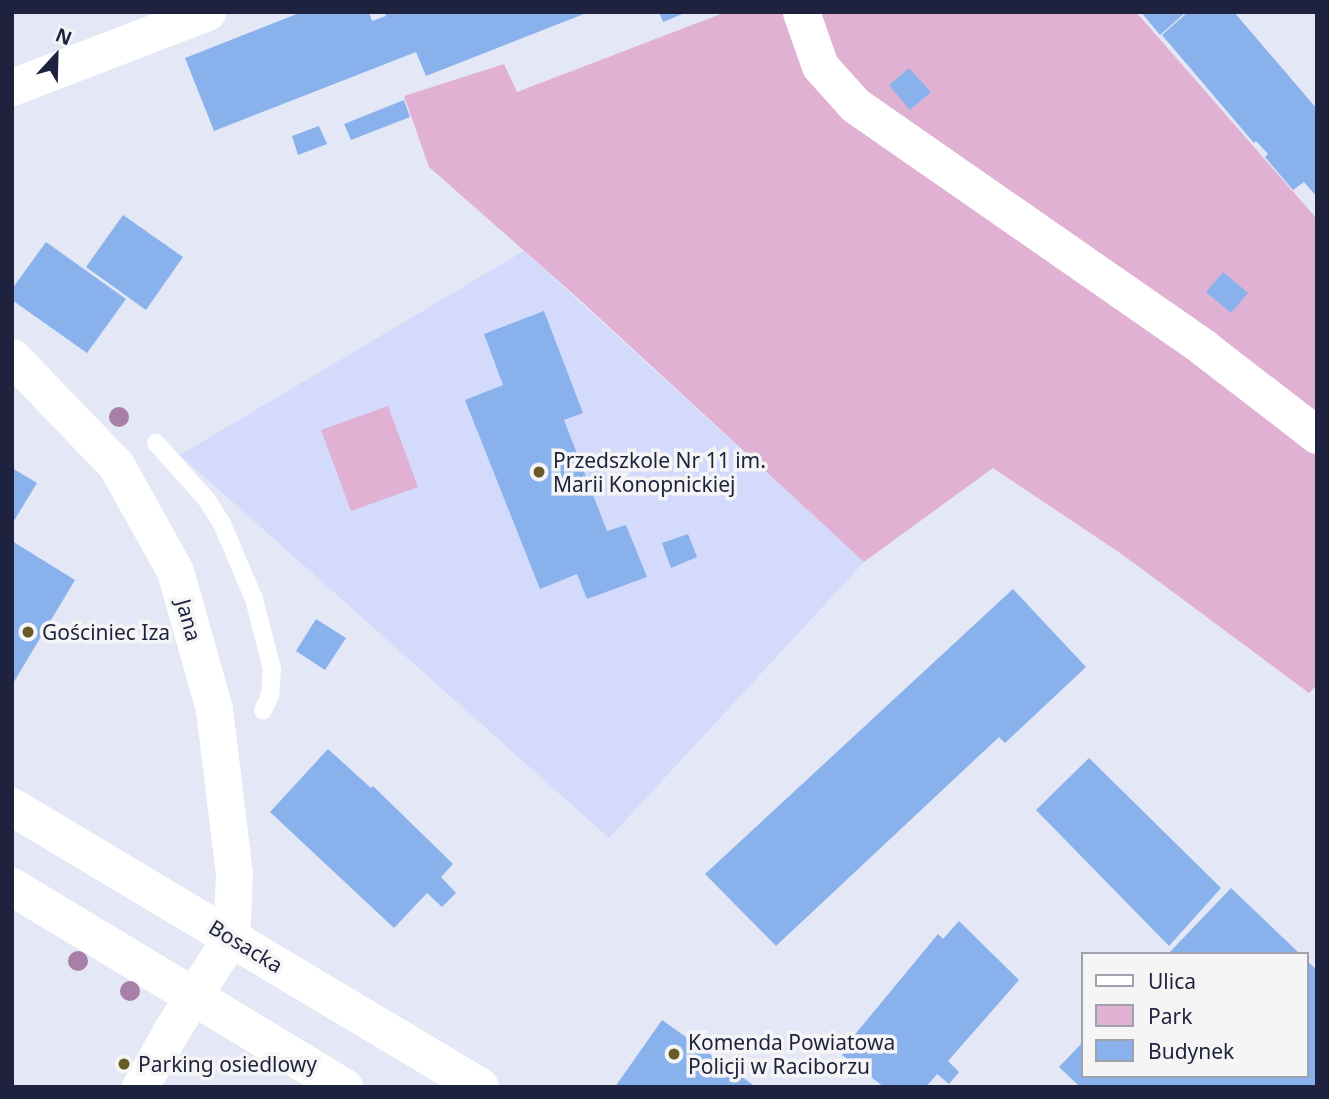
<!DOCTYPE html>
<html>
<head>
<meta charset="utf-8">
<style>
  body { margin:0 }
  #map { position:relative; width:1329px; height:1099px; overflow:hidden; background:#e4e7f6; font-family:"Noto Sans",sans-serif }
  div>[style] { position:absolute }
  .built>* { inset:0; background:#d4dafb }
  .green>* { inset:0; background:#e1b1d3 }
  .building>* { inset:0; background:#89b2ed }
  .service>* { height:18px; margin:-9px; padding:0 9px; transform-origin:9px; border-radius:9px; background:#fff }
  .minor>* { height:37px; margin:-18.5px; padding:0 18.5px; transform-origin:18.5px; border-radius:18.5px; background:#fff }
  .tertiary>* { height:38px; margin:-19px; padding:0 19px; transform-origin:19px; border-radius:19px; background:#fff }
  .trees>* { width:20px; height:20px; margin:-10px; border-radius:50%; background:#a880a7 }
  .dots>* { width:19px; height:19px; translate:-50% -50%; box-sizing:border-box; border:4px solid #f5f5f5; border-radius:50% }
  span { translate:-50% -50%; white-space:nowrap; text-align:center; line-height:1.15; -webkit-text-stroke:7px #f5f5f5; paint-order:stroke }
  .poi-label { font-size:21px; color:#1f223e }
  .left { translate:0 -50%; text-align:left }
  .street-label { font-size:21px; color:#1f223e }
  .frame { position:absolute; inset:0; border:14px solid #1f223e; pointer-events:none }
  .legend { position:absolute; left:1081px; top:952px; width:228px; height:126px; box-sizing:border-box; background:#f5f5f5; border:2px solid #9fa1ac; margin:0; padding:9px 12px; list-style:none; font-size:21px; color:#1f223e }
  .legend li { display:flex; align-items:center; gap:14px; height:35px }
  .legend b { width:35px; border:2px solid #9fa1ac }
  .north { position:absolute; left:21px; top:21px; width:70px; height:70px; -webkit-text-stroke:5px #f5f5f5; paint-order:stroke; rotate:22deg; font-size:19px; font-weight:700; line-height:28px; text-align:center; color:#1f223e }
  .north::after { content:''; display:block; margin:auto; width:24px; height:32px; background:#1f223e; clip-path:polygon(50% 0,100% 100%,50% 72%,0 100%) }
</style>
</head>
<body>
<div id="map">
  <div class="built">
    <i style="clip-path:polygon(524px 251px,864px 562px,609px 838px,180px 455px)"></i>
  </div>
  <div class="green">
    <i style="clip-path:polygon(726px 12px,1136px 12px,1317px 219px,1317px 685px,1309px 693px,1123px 555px,993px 468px,864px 562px,580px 300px,429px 167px,404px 96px,504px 64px,517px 92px)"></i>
    <i style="clip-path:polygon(388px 406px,418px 487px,351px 511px,321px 430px)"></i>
  </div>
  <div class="building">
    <i style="clip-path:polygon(302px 12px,369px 12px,372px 21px,386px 16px,384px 12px,589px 12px,426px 76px,416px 52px,214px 131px,185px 58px)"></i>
    <i style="clip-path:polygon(659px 12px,687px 12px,663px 22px)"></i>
    <i style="clip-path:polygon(1141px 12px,1186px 12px,1160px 35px)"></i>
    <i style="clip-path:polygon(1188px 12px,1234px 12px,1317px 109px,1317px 197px,1304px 182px,1293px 190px,1265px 157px,1268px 154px,1256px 141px,1254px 143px,1162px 35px)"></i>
    <i style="clip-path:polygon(909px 68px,931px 92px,910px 110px,889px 85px)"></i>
    <i style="clip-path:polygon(404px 100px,410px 117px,351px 140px,344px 124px)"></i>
    <i style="clip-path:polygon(319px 126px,327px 144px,298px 155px,292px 136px)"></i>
    <i style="clip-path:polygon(123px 215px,183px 257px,146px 310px,86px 267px)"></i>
    <i style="clip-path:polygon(46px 242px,126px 299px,87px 353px,12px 300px,12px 289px)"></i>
    <i style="clip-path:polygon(1223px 272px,1248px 293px,1231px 313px,1206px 292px)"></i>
    <i style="clip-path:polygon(544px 311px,583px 413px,564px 420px,607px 531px,626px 525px,647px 577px,587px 599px,577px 574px,540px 589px,465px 400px,503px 385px,484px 334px)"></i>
    <i style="clip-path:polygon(12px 468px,37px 483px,12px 524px)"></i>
    <i style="clip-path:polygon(688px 534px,697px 557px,671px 568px,662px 543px)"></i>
    <i style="clip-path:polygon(12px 541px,75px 580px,12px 685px)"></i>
    <i style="clip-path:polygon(1013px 589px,1086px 667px,1005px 743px,999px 737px,776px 946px,705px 874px)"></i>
    <i style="clip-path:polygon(316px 619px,346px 638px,325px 670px,296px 651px)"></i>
    <i style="clip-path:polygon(328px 749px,371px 788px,373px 786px,453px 864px,441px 877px,456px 893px,442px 907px,427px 893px,394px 928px,270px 812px)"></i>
    <i style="clip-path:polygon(1089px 758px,1221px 888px,1169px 946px,1036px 810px)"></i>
    <i style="clip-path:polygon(1231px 888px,1300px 954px,1168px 954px)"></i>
    <i style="clip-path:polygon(959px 921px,1019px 980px,948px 1061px,959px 1072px,949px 1084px,937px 1074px,926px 1087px,884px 1087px,842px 1055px,846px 1051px,843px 1049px,938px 934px,943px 939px)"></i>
    <i style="clip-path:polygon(1306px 960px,1317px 970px,1317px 1087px,1080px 1087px,1059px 1067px,1082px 1043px,1082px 1076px,1306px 1076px)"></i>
    <i style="clip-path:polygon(662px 1020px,756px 1087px,615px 1087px)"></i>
  </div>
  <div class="service">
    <i style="left:156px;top:443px;width:76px;rotate:48.2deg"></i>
    <i style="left:207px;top:500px;width:28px;rotate:58deg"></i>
    <i style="left:222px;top:524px;width:82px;rotate:66.9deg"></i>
    <i style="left:254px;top:599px;width:72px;rotate:75.6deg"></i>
    <i style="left:272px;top:669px;width:26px;rotate:94deg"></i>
    <i style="left:270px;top:695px;width:17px;rotate:114deg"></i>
  </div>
  <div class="minor">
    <i style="left:801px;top:12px;width:57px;rotate:70.6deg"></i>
    <i style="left:820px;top:66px;width:52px;rotate:48.1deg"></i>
    <i style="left:855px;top:105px;width:425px;rotate:34.8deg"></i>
    <i style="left:1204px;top:348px;width:143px;rotate:37.6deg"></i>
    <i style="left:12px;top:87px;width:209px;rotate:-21deg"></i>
    <i style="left:12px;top:357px;width:150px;rotate:46.1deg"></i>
    <i style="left:116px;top:465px;width:121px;rotate:60.9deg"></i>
    <i style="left:175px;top:571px;width:143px;rotate:74.2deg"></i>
    <i style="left:214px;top:709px;width:166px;rotate:83.1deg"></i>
    <i style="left:234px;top:874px;width:63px;rotate:92.7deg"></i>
    <i style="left:231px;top:937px;width:112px;rotate:122.6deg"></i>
    <i style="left:171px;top:1031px;width:64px;rotate:119deg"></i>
  </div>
  <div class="tertiary">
    <i style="left:12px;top:807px;width:545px;rotate:30.89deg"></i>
    <i style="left:12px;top:887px;width:388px;rotate:31.1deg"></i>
  </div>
  <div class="trees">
    <i style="left:119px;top:417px"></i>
    <i style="left:78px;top:961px"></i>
    <i style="left:130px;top:991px"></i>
  </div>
  <div class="dots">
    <i style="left:539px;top:472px;background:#675c29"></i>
    <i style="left:28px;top:632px;background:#675c29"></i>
    <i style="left:674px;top:1054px;background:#675c29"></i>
    <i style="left:124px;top:1064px;background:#675c29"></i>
  </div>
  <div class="poi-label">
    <span class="left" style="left:553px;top:472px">Przedszkole Nr 11 im.<br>Marii Konopnickiej</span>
    <span class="left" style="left:42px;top:632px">Gościniec Iza</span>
    <span class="left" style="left:688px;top:1054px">Komenda Powiatowa<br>Policji w Raciborzu</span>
    <span class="left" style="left:138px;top:1064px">Parking osiedlowy</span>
  </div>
  <div class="street-label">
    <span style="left:189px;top:620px;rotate:74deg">Jana</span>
    <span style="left:246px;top:946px;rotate:31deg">Bosacka</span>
  </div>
  <div class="frame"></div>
  <ul class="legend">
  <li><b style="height:9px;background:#fff"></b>Ulica</li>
  <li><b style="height:19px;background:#e1b1d3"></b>Park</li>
  <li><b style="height:19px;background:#89b2ed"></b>Budynek</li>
  </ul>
  <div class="north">N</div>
</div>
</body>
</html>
